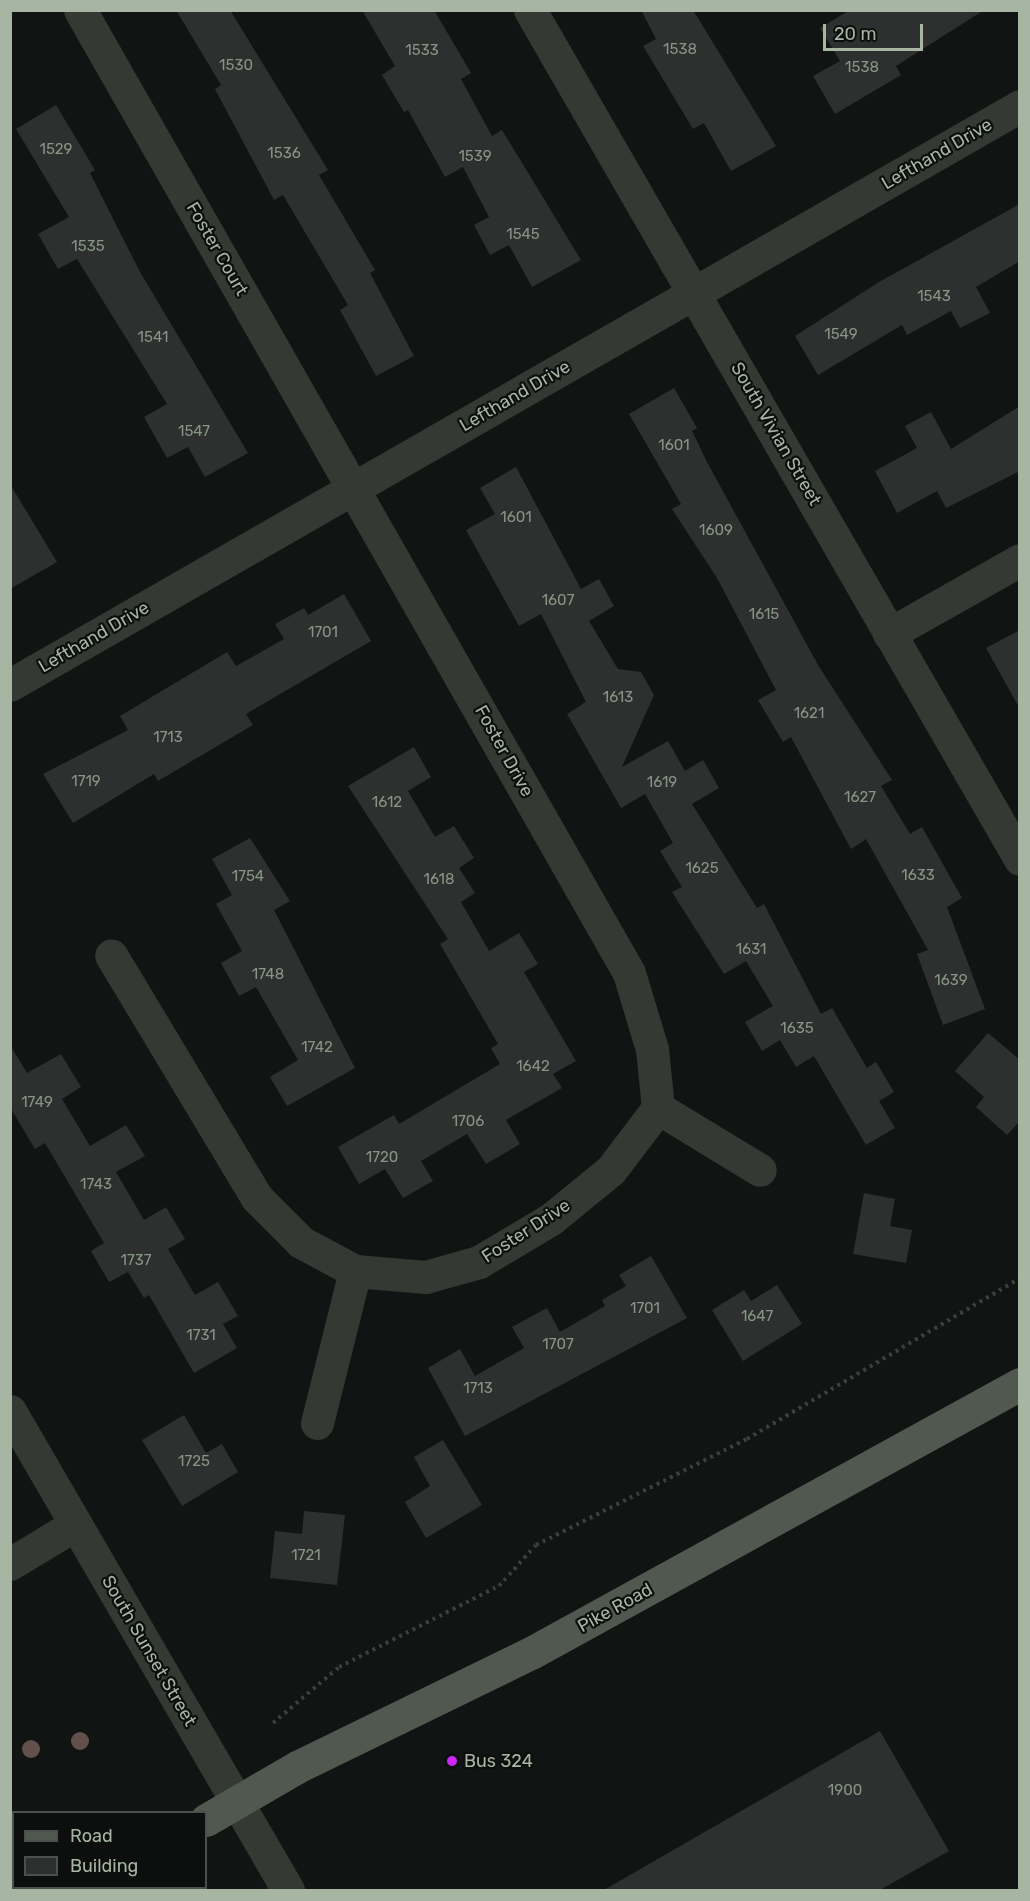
<!DOCTYPE html>
<html>
<head>
<meta charset="utf-8">
<style>
  body { margin:0 }
  #map { position:relative; width:1030px; height:1901px; overflow:hidden; background:#121413; font-family:Rubik,sans-serif }
  div>[style] { position:absolute }
  .building>* { inset:0; background:#2d302e }
  .path>* { height:4px; margin-top:-2px; transform-origin:0; background:repeating-linear-gradient(90deg,#3a4039 0 3px,transparent 0 7.5px) }
  .minor>* { height:33px; margin:-16.5px; padding:0 16.5px; transform-origin:16.5px; border-radius:16.5px; background:#343933 }
  .major>* { height:33px; margin:-16.5px; padding:0 16.5px; transform-origin:16.5px; border-radius:16.5px; background:#50584f }
  .trees>* { width:18px; height:18px; margin:-9px; border-radius:50%; background:#61504c }
  .dots>* { width:16px; height:16px; translate:-50% -50%; box-sizing:border-box; border:3px solid #0d0f0e; border-radius:50% }
  span { translate:-50% -50%; white-space:nowrap; text-align:center; line-height:1.15; -webkit-text-stroke:4.5px #0d0f0e; paint-order:stroke }
  .number-label { font-size:15px; color:#889486 }
  .number-label span { -webkit-text-stroke-width:0 }
  .street-label { font-size:18px; color:#a7b5a3 }
  .poi-label { font-size:18px; color:#a7b5a3 }
  .left { translate:0 -50%; text-align:left }
  .frame { position:absolute; inset:0; border:12px solid #a7b5a3; pointer-events:none }
  .legend { position:absolute; left:12px; top:1811px; width:195px; height:78px; box-sizing:border-box; background:#0d0f0e; border:2px solid #4b514a; margin:0; padding:8px 10px; list-style:none; font-size:18px; color:#a7b5a3 }
  .legend li { display:flex; align-items:center; gap:12px; height:30px }
  .legend b { width:30px; border:2px solid #4b514a }
  .scale { position:absolute; left:823px; top:24px; width:100px; height:27px; box-sizing:border-box; border:3px solid #a7b5a3; border-top:0; padding-left:8px; font-size:18px; line-height:21px; white-space:nowrap; color:#a7b5a3; -webkit-text-stroke:4px #0d0f0e; paint-order:stroke }
</style>
</head>
<body>
<div id="map">
  <div class="building">
    <i style="clip-path:polygon(176px 10px,230px 10px,328px 170px,319px 175px,375px 270px,370px 273px,414px 356px,376px 376px,340px 310px,348px 305px,283px 195px,274px 200px,215px 89px,221px 85px)"></i>
    <i style="clip-path:polygon(362px 10px,434px 10px,471px 73px,461px 79px,492px 136px,502px 130px,581px 260px,532px 287px,509px 245px,490px 255px,474px 225px,489px 217px,463px 167px,445px 177px,408px 110px,404px 112px,382px 75px,395px 66px)"></i>
    <i style="clip-path:polygon(641px 10px,693px 10px,776px 146px,731px 171px,704px 123px,693px 129px,643px 46px,656px 39px)"></i>
    <i style="clip-path:polygon(850px 10px,984px 10px,896px 66px,901px 75px,835px 114px,813px 76px,840px 61px,820px 28px)"></i>
    <i style="clip-path:polygon(56px 105px,95px 170px,90px 173px,140px 272px,248px 453px,205px 477px,188px 447px,167px 458px,144px 417px,167px 404px,77px 259px,58px 269px,38px 234px,69px 217px,16px 129px)"></i>
    <i style="clip-path:polygon(1020px 204px,1020px 261px,976px 287px,990px 313px,960px 328px,951px 311px,907px 335px,902px 325px,818px 375px,795px 336px,879px 282px)"></i>
    <i style="clip-path:polygon(674px 388px,697px 428px,692px 431px,707px 462px,818px 665px,892px 780px,881px 786px,910px 834px,922px 827px,962px 898px,947px 907px,985px 1009px,943px 1025px,917px 954px,928px 950px,866px 839px,851px 849px,791px 737px,783px 742px,758px 700px,776px 690px,717px 578px,672px 509px,681px 504px,629px 414px)"></i>
    <i style="clip-path:polygon(1020px 406px,1020px 471px,946px 508px,937px 491px,897px 513px,875px 471px,917px 448px,905px 426px,931px 412px,951px 449px)"></i>
    <i style="clip-path:polygon(516px 467px,581px 589px,599px 579px,614px 606px,589px 621px,618px 669px,641px 672px,654px 695px,622px 767px,668px 741px,685px 771px,703px 760px,719px 788px,692px 804px,757px 908px,764px 904px,821px 1014px,832px 1008px,867px 1068px,876px 1062px,894px 1092px,879px 1101px,895px 1128px,866px 1145px,814px 1056px,796px 1067px,780px 1040px,762px 1051px,745px 1022px,773px 1006px,746px 961px,724px 974px,672px 892px,682px 887px,660px 851px,673px 843px,645px 794px,621px 808px,567px 714px,586px 702px,541px 614px,519px 626px,466px 530px,495px 514px,480px 488px)"></i>
    <i style="clip-path:polygon(10px 484px,57px 562px,10px 589px)"></i>
    <i style="clip-path:polygon(344px 594px,371px 641px,246px 714px,253px 725px,158px 781px,154px 774px,73px 823px,43px 774px,128px 730px,120px 716px,227px 652px,236px 666px,284px 639px,275px 624px,304px 608px,308px 615px)"></i>
    <i style="clip-path:polygon(1020px 630px,1020px 709px,986px 648px)"></i>
    <i style="clip-path:polygon(414px 747px,431px 777px,408px 791px,435px 837px,454px 826px,474px 858px,459px 868px,475px 893px,461px 902px,489px 951px,519px 933px,538px 964px,524px 972px,576px 1061px,553px 1074px,562px 1088px,506px 1120px,520px 1144px,486px 1164px,467px 1134px,421px 1161px,433px 1181px,403px 1198px,385px 1169px,359px 1184px,338px 1147px,394px 1115px,399px 1124px,500px 1064px,491px 1048px,498px 1044px,440px 944px,448px 939px,348px 786px)"></i>
    <i style="clip-path:polygon(250px 838px,290px 901px,274px 910px,355px 1068px,287px 1106px,270px 1077px,298px 1060px,256px 987px,239px 996px,221px 963px,242px 951px,216px 904px,232px 895px,212px 859px)"></i>
    <i style="clip-path:polygon(988px 1033px,1020px 1060px,1020px 1121px,1007px 1135px,976px 1107px,984px 1097px,955px 1071px)"></i>
    <i style="clip-path:polygon(10px 1045px,27px 1073px,61px 1054px,81px 1087px,62px 1099px,90px 1146px,126px 1125px,145px 1156px,116px 1172px,144px 1220px,166px 1207px,185px 1239px,168px 1249px,195px 1295px,218px 1282px,238px 1316px,223px 1324px,237px 1348px,194px 1373px,149px 1295px,144px 1298px,128px 1272px,109px 1282px,91px 1251px,104px 1243px,45px 1143px,35px 1149px,10px 1107px)"></i>
    <i style="clip-path:polygon(864px 1193px,895px 1199px,890px 1226px,912px 1230px,906px 1263px,853px 1254px)"></i>
    <i style="clip-path:polygon(651px 1256px,687px 1318px,465px 1436px,428px 1368px,460px 1349px,475px 1376px,524px 1348px,512px 1327px,547px 1308px,560px 1332px,605px 1306px,602px 1300px,626px 1286px,619px 1275px)"></i>
    <i style="clip-path:polygon(777px 1285px,802px 1324px,743px 1361px,712px 1310px,744px 1290px,751px 1301px)"></i>
    <i style="clip-path:polygon(184px 1415px,206px 1453px,222px 1444px,238px 1472px,182px 1506px,142px 1440px)"></i>
    <i style="clip-path:polygon(443px 1440px,482px 1505px,426px 1538px,405px 1502px,430px 1486px,414px 1457px)"></i>
    <i style="clip-path:polygon(304px 1511px,345px 1515px,337px 1585px,270px 1578px,275px 1531px,302px 1534px)"></i>
    <i style="clip-path:polygon(880px 1731px,949px 1851px,880px 1890px,604px 1890px)"></i>
  </div>
  <div class="path">
    <i style="left:273px;top:1723px;width:87px;rotate:-40.3deg"></i>
    <i style="left:339px;top:1667px;width:179px;rotate:-26.9deg"></i>
    <i style="left:499px;top:1586px;width:55px;rotate:-47.9deg"></i>
    <i style="left:536px;top:1545px;width:236px;rotate:-26.7deg"></i>
    <i style="left:747px;top:1439px;width:317px;rotate:-30.5deg"></i>
  </div>
  <div class="minor">
    <i style="left:80px;top:10px;width:1108px;rotate:60.31deg"></i>
    <i style="left:629px;top:973px;width:79px;rotate:73.2deg"></i>
    <i style="left:652px;top:1049px;width:59px;rotate:84.2deg"></i>
    <i style="left:658px;top:1108px;width:78px;rotate:127.2deg"></i>
    <i style="left:611px;top:1170px;width:77px;rotate:140.8deg"></i>
    <i style="left:551px;top:1219px;width:84px;rotate:149.2deg"></i>
    <i style="left:479px;top:1262px;width:55px;rotate:164.2deg"></i>
    <i style="left:426px;top:1277px;width:71px;rotate:-175.2deg"></i>
    <i style="left:355px;top:1271px;width:61px;rotate:-151.8deg"></i>
    <i style="left:301px;top:1242px;width:62px;rotate:-135deg"></i>
    <i style="left:257px;top:1198px;width:283px;rotate:-121deg"></i>
    <i style="left:530px;top:10px;width:980px;rotate:60.01deg"></i>
    <i style="left:889px;top:634px;width:150px;rotate:-29.5deg"></i>
    <i style="left:10px;top:685px;width:1164px;rotate:-29.82deg"></i>
    <i style="left:658px;top:1108px;width:119px;rotate:31.3deg"></i>
    <i style="left:10px;top:1411px;width:554px;rotate:59.87deg"></i>
    <i style="left:317px;top:1423px;width:157px;rotate:-76deg"></i>
    <i style="left:10px;top:1564px;width:77px;rotate:-31.2deg"></i>
  </div>
  <div class="major">
    <i style="left:206px;top:1820px;width:105px;rotate:-30.2deg"></i>
    <i style="left:297px;top:1767px;width:260px;rotate:-26deg"></i>
    <i style="left:531px;top:1653px;width:558px;rotate:-28.82deg"></i>
    <i style="left:83px;top:1890px;width:5px;rotate:-22deg"></i>
  </div>
  <div class="trees">
    <i style="left:80px;top:1741px"></i>
    <i style="left:31px;top:1749px"></i>
  </div>
  <div class="dots">
    <i style="left:452px;top:1761px;background:#cc27f8"></i>
  </div>
  <div class="number-label">
    <span style="left:680px;top:50px">1538</span>
    <span style="left:422px;top:51px">1533</span>
    <span style="left:236px;top:66px">1530</span>
    <span style="left:862px;top:68px">1538</span>
    <span style="left:56px;top:150px">1529</span>
    <span style="left:284px;top:154px">1536</span>
    <span style="left:475px;top:157px">1539</span>
    <span style="left:523px;top:235px">1545</span>
    <span style="left:88px;top:247px">1535</span>
    <span style="left:934px;top:297px">1543</span>
    <span style="left:841px;top:335px">1549</span>
    <span style="left:153px;top:338px">1541</span>
    <span style="left:194px;top:432px">1547</span>
    <span style="left:674px;top:446px">1601</span>
    <span style="left:516px;top:518px">1601</span>
    <span style="left:716px;top:531px">1609</span>
    <span style="left:558px;top:601px">1607</span>
    <span style="left:764px;top:615px">1615</span>
    <span style="left:323px;top:633px">1701</span>
    <span style="left:618px;top:698px">1613</span>
    <span style="left:809px;top:714px">1621</span>
    <span style="left:168px;top:738px">1713</span>
    <span style="left:86px;top:782px">1719</span>
    <span style="left:662px;top:783px">1619</span>
    <span style="left:860px;top:798px">1627</span>
    <span style="left:387px;top:803px">1612</span>
    <span style="left:702px;top:869px">1625</span>
    <span style="left:918px;top:876px">1633</span>
    <span style="left:248px;top:877px">1754</span>
    <span style="left:439px;top:880px">1618</span>
    <span style="left:751px;top:950px">1631</span>
    <span style="left:268px;top:975px">1748</span>
    <span style="left:951px;top:981px">1639</span>
    <span style="left:797px;top:1029px">1635</span>
    <span style="left:317px;top:1048px">1742</span>
    <span style="left:533px;top:1067px">1642</span>
    <span style="left:37px;top:1103px">1749</span>
    <span style="left:468px;top:1122px">1706</span>
    <span style="left:382px;top:1158px">1720</span>
    <span style="left:96px;top:1185px">1743</span>
    <span style="left:136px;top:1261px">1737</span>
    <span style="left:645px;top:1309px">1701</span>
    <span style="left:757px;top:1317px">1647</span>
    <span style="left:201px;top:1336px">1731</span>
    <span style="left:558px;top:1345px">1707</span>
    <span style="left:478px;top:1389px">1713</span>
    <span style="left:194px;top:1462px">1725</span>
    <span style="left:306px;top:1556px">1721</span>
    <span style="left:845px;top:1791px">1900</span>
  </div>
  <div class="street-label">
    <span style="left:937px;top:154px;rotate:-30deg">Lefthand Drive</span>
    <span style="left:217px;top:249px;rotate:60deg">Foster Court</span>
    <span style="left:515px;top:396px;rotate:-30deg">Lefthand Drive</span>
    <span style="left:776px;top:434px;rotate:60deg">South Vivian Street</span>
    <span style="left:94px;top:637px;rotate:-30deg">Lefthand Drive</span>
    <span style="left:504px;top:751px;rotate:61deg">Foster Drive</span>
    <span style="left:526px;top:1231px;rotate:-33deg">Foster Drive</span>
    <span style="left:615px;top:1608px;rotate:-29deg">Pike Road</span>
    <span style="left:149px;top:1651px;rotate:60deg">South Sunset Street</span>
  </div>
  <div class="poi-label">
    <span class="left" style="left:464px;top:1761px">Bus 324</span>
  </div>
  <div class="frame"></div>
  <ul class="legend">
  <li><b style="height:8px;background:#50584f"></b>Road</li>
  <li><b style="height:16px;background:#2d302e"></b>Building</li>
  </ul>
  <div class="scale">20 m</div>
</div>
</body>
</html>
